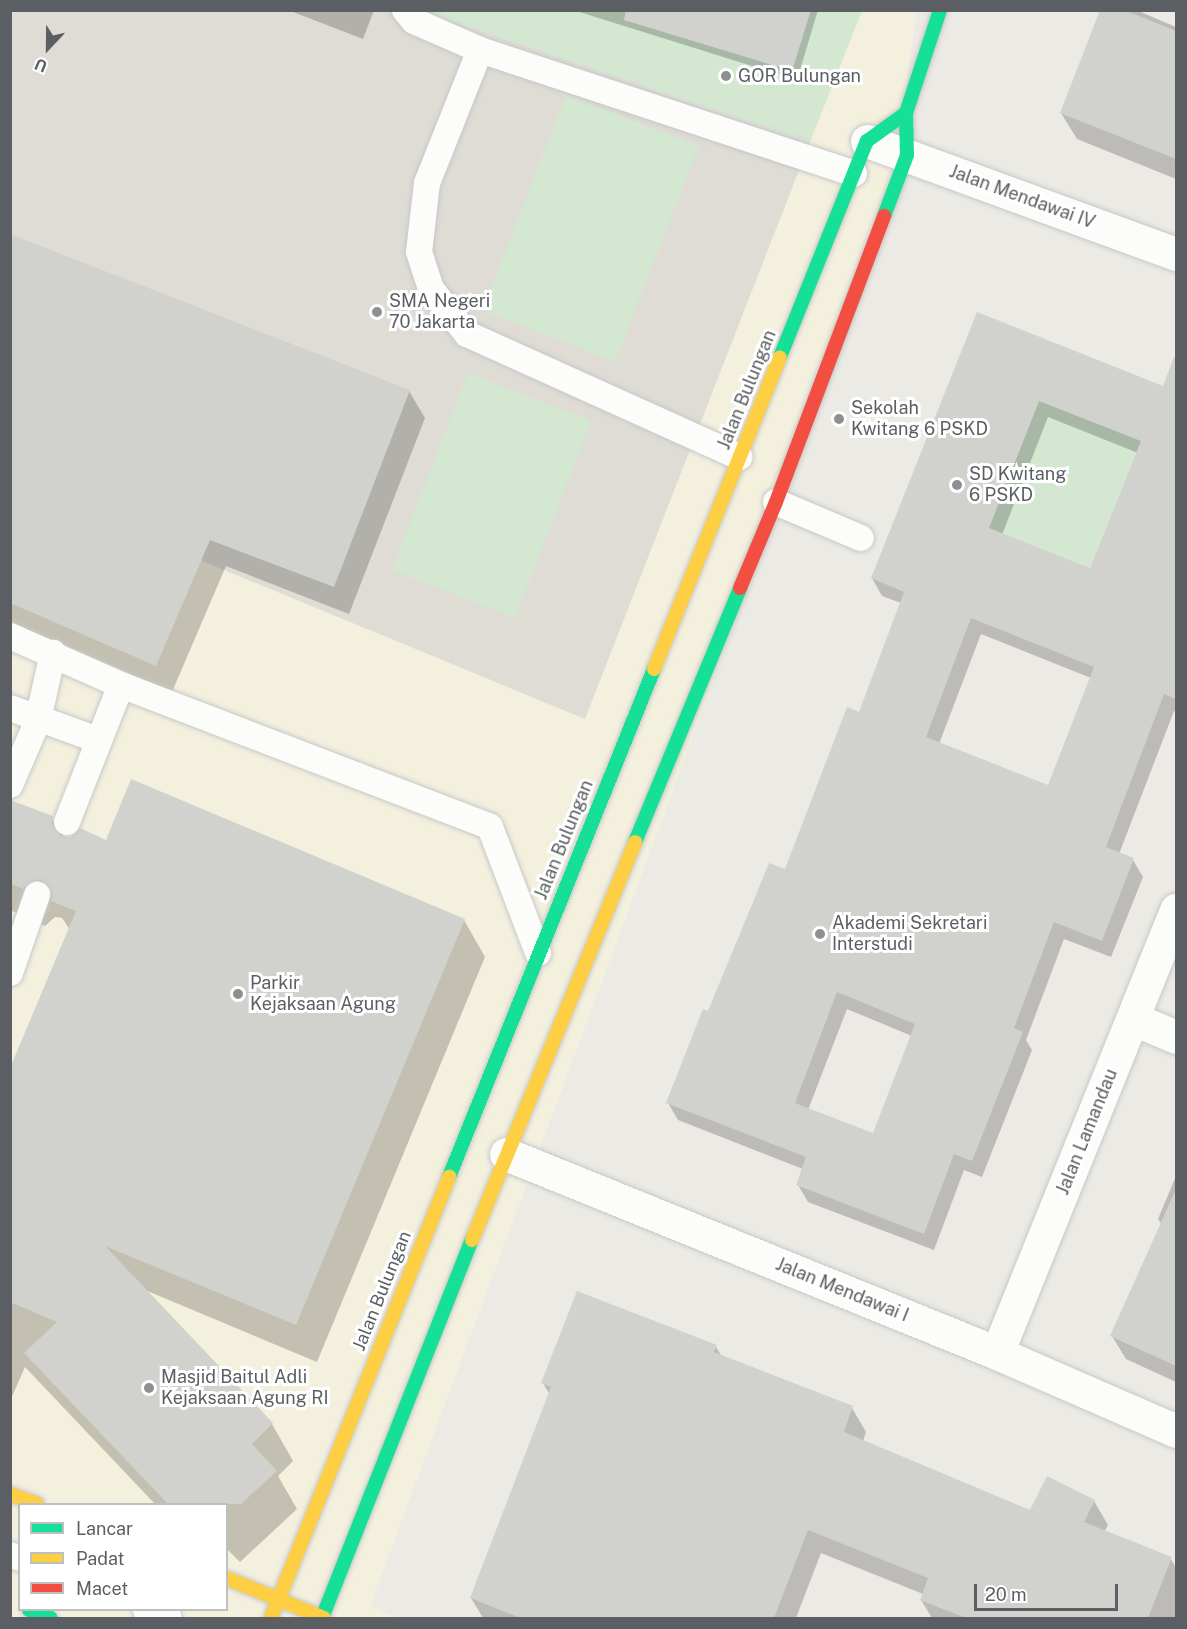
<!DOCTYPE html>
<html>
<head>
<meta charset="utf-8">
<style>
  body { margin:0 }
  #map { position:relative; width:1187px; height:1629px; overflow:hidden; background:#ebeae5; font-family:"Public Sans",sans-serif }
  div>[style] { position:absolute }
  .commercial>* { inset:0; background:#f4f0de }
  .education>* { inset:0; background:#dedcd5 }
  .green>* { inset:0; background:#d3e7d1 }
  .shadow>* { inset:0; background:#0003 }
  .building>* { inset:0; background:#d1d1ce }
  .roads { filter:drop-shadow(0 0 2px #c7c8c7) drop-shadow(0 0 2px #c7c8c7) }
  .lane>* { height:26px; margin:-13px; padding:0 13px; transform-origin:13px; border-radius:13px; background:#fcfcfb }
  .street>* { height:33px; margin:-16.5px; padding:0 16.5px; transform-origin:16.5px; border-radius:16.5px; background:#fcfcfb }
  .fast>* { height:14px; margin:-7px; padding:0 7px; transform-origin:7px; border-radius:7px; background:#16e098 }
  .slow>* { height:14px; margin:-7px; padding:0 7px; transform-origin:7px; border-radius:7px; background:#ffcf43 }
  .jam>* { height:14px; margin:-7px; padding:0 7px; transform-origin:7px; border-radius:7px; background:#f24e42 }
  .dots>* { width:16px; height:16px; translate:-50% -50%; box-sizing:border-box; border:3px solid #fff; border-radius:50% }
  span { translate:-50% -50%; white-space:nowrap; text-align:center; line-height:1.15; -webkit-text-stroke:6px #fff; paint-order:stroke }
  .poi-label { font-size:18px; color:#5b5f63 }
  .left { translate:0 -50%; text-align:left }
  .street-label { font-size:18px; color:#5b5f63 }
  .frame { position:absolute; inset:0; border:12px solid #5b5f63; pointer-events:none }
  .legend { position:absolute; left:18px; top:1503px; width:210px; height:108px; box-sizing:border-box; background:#fff; border:2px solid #bdbfc1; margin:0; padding:8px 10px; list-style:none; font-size:18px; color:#5b5f63 }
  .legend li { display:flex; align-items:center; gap:12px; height:30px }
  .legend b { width:30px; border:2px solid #bdbfc1 }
  .north { position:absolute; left:18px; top:18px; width:60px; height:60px; -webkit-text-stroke:4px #fff; paint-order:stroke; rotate:202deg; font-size:16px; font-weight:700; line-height:24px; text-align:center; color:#5b5f63 }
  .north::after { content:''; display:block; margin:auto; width:21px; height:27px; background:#5b5f63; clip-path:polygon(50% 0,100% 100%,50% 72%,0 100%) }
  .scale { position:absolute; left:974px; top:1584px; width:144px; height:27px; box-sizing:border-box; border:3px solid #5b5f63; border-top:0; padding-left:8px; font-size:18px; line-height:21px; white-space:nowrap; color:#5b5f63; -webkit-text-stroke:4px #fff; paint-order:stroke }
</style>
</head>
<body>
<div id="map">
  <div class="commercial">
    <i style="clip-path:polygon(evenodd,11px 11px,917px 11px,888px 212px,370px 1606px,397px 1618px,11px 1618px,11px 11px,20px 1504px,226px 1504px,226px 1610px,20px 1610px,20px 1504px)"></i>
  </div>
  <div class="education">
    <i style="clip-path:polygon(10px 11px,423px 11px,810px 142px,585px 719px,11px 482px)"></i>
  </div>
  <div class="green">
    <i style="clip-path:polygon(423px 11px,862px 11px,810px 142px)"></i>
    <i style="clip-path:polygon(566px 95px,699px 146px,615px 362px,483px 310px)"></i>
    <i style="clip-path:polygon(468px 373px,591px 421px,515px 618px,392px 570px)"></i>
    <i style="clip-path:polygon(1039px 401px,1141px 441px,1090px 568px,989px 528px)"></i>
  </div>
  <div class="shadow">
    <i style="clip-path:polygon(288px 10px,374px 10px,363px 39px)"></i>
    <i style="clip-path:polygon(573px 10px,818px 10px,797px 80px)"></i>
    <i style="clip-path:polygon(1102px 10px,1136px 10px,1176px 27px,1176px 179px,1077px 139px,1061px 113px)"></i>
    <i style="clip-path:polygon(evenodd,977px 314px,1176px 393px,1176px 712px,1174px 711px,1119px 854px,1133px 860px,1143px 877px,1111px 957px,1064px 939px,1026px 1040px,1032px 1050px,982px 1177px,964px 1170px,934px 1250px,808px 1202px,798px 1185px,803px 1169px,678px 1120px,668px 1103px,709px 1013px,785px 871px,860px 714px,901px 603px,882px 596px,872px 578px,977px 314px,1048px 417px,1138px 453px,1091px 570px,1002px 535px,1048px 417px,977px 314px,981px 634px,1091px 678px,1049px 787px,939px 744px,981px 634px,977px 314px,847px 1009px,912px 1036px,873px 1135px,808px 1110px,847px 1009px)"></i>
    <i style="clip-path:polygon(409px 391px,425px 418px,349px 614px,226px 566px,172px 692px,10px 622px,10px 510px)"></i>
    <i style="clip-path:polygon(10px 801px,52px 818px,64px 837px,106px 842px,464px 920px,485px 957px,317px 1362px,145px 1290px,272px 1424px,293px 1461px,278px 1476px,297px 1509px,240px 1562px,226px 1548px,226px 1504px,155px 1504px,25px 1367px,10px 1401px,10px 1072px,70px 930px,62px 918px,55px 917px,45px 926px,10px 910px)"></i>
    <i style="clip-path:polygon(1176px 1176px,1176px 1382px,1126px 1359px,1112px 1336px,1162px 1225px,1158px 1219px)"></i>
    <i style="clip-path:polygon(716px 1347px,722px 1357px,852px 1408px,866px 1432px,863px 1441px,1031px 1511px,1094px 1501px,1108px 1525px,1104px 1532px,1171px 1559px,1176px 1568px,1176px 1618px,932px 1618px,921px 1600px,923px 1594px,821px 1553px,796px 1618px,483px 1618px,471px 1598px,550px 1395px,543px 1383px)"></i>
  </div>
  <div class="building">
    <i style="clip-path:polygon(626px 10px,811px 10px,792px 71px,624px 20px)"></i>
    <i style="clip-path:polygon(1100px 10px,1124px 10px,1176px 31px,1176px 159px,1060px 113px)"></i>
    <i style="clip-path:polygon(10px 234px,410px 390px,334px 587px,210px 540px,156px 666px,10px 603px)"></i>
    <i style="clip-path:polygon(evenodd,977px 312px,1163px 386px,1174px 357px,1176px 358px,1176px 699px,1164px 694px,1106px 847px,1134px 858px,1102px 941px,1054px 922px,1014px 1028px,1023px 1032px,972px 1161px,954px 1154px,924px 1234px,796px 1185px,806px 1157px,666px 1103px,703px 1009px,708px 1011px,769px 863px,785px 869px,847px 707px,859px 712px,904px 592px,871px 578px,977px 312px,1039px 401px,1141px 441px,1090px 568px,989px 528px,1039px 401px,977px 312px,971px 618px,1094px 667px,1048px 785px,926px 737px,971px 618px,977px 312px,837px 992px,915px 1024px,873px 1133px,795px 1103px,837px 992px)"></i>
    <i style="clip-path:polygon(131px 779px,465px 919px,296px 1325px,105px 1246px,273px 1423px,252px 1444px,277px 1471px,241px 1504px,168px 1504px,24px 1353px,57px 1322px,10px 1302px,10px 1068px,76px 911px,51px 901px,52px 892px,42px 881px,34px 880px,23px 889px,10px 883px,10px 800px,53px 816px,52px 825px,61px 836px,70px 837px,80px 828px,106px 840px)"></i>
    <i style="clip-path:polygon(1176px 1189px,1176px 1366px,1110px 1336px)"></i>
    <i style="clip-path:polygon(577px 1291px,717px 1345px,714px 1352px,853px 1406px,844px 1432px,1030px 1510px,1047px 1476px,1095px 1500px,1084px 1522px,1172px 1557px,1148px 1618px,966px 1618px,920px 1600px,928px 1578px,808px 1530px,774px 1618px,521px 1618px,470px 1598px,551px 1387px,541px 1383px)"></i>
  </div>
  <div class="roads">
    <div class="lane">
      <i style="left:405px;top:10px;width:14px;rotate:51deg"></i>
      <i style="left:414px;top:21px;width:72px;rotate:23.7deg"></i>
      <i style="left:480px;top:50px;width:394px;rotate:18.3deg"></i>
      <i style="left:480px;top:50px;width:143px;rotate:111.7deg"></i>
      <i style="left:427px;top:183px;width:69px;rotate:96.6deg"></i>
      <i style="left:419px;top:252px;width:39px;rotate:72deg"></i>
      <i style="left:431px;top:289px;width:58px;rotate:51.3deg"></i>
      <i style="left:467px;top:334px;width:299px;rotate:24.3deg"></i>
      <i style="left:776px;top:502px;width:92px;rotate:23deg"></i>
      <i style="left:10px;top:636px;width:121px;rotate:23.8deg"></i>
      <i style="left:121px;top:685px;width:395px;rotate:21deg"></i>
      <i style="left:490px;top:827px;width:135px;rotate:69.1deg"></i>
      <i style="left:10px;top:708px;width:94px;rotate:20deg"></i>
      <i style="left:10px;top:785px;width:71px;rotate:-66.7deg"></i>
      <i style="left:38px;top:720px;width:69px;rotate:-77.4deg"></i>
      <i style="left:67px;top:822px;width:147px;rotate:-68.5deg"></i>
      <i style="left:10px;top:973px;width:83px;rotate:-70.9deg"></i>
      <i style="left:10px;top:1555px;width:10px;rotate:17deg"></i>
      <i style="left:146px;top:1610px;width:24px;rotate:19deg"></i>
    </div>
    <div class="street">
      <i style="left:867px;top:141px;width:329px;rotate:20.1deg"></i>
      <i style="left:1134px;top:1019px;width:46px;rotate:23.2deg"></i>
      <i style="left:506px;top:1154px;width:530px;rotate:22.06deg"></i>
      <i style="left:997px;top:1353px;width:195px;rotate:23.5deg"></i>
      <i style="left:997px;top:1353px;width:478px;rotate:-68deg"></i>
    </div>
    <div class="fast">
      <i style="left:884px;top:216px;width:65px;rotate:-69.3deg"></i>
      <i style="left:907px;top:155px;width:42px;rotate:-91.4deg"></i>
      <i style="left:906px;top:113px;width:108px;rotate:-71.7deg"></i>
      <i style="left:780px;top:357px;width:233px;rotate:-68.1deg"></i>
      <i style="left:867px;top:141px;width:48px;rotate:-35.7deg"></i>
      <i style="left:635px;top:842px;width:275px;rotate:-67.5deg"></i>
      <i style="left:449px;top:1177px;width:548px;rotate:-68.02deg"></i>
      <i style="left:29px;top:1610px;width:23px;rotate:20deg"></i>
      <i style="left:322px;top:1618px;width:407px;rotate:-68.4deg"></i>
    </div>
    <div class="slow">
      <i style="left:654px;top:669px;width:336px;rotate:-68deg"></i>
      <i style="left:472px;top:1240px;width:430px;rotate:-67.7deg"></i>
      <i style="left:10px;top:1494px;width:29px;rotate:20deg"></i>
      <i style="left:226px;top:1578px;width:106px;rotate:22.2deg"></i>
      <i style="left:271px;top:1618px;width:476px;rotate:-68deg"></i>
    </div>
    <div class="jam">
      <i style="left:740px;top:588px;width:93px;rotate:-67.3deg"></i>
      <i style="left:776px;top:502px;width:306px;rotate:-69.3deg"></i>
    </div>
  </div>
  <div class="dots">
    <i style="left:726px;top:76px;background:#8d9090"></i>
    <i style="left:377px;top:312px;background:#8d9090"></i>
    <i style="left:839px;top:419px;background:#8d9090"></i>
    <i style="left:957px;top:485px;background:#8d9090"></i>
    <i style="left:820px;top:934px;background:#8d9090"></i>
    <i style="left:238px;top:994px;background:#8d9090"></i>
    <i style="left:149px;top:1388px;background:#8d9090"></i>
  </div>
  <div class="poi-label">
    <span class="left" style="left:738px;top:76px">GOR Bulungan</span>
    <span class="left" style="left:389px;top:312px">SMA Negeri<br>70 Jakarta</span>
    <span class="left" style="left:851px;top:419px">Sekolah<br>Kwitang 6 PSKD</span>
    <span class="left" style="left:969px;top:485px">SD Kwitang<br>6 PSKD</span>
    <span class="left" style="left:832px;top:934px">Akademi Sekretari<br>Interstudi</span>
    <span class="left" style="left:250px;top:994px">Parkir<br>Kejaksaan Agung</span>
    <span class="left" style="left:161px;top:1388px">Masjid Baitul Adli<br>Kejaksaan Agung RI</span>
  </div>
  <div class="street-label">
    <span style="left:1022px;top:197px;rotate:20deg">Jalan Mendawai IV</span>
    <span style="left:747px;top:390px;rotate:-68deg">Jalan Bulungan</span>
    <span style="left:564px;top:840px;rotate:-68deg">Jalan Bulungan</span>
    <span style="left:1087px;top:1132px;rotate:-68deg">Jalan Lamandau</span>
    <span style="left:842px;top:1290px;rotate:22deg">Jalan Mendawai I</span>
    <span style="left:382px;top:1291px;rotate:-68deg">Jalan Bulungan</span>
  </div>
  <div class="frame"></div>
  <ul class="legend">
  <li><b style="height:8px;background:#16e098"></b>Lancar</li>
  <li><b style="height:8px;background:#ffcf43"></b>Padat</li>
  <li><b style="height:8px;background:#f24e42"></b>Macet</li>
  </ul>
  <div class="north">U</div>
  <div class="scale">20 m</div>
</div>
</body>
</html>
